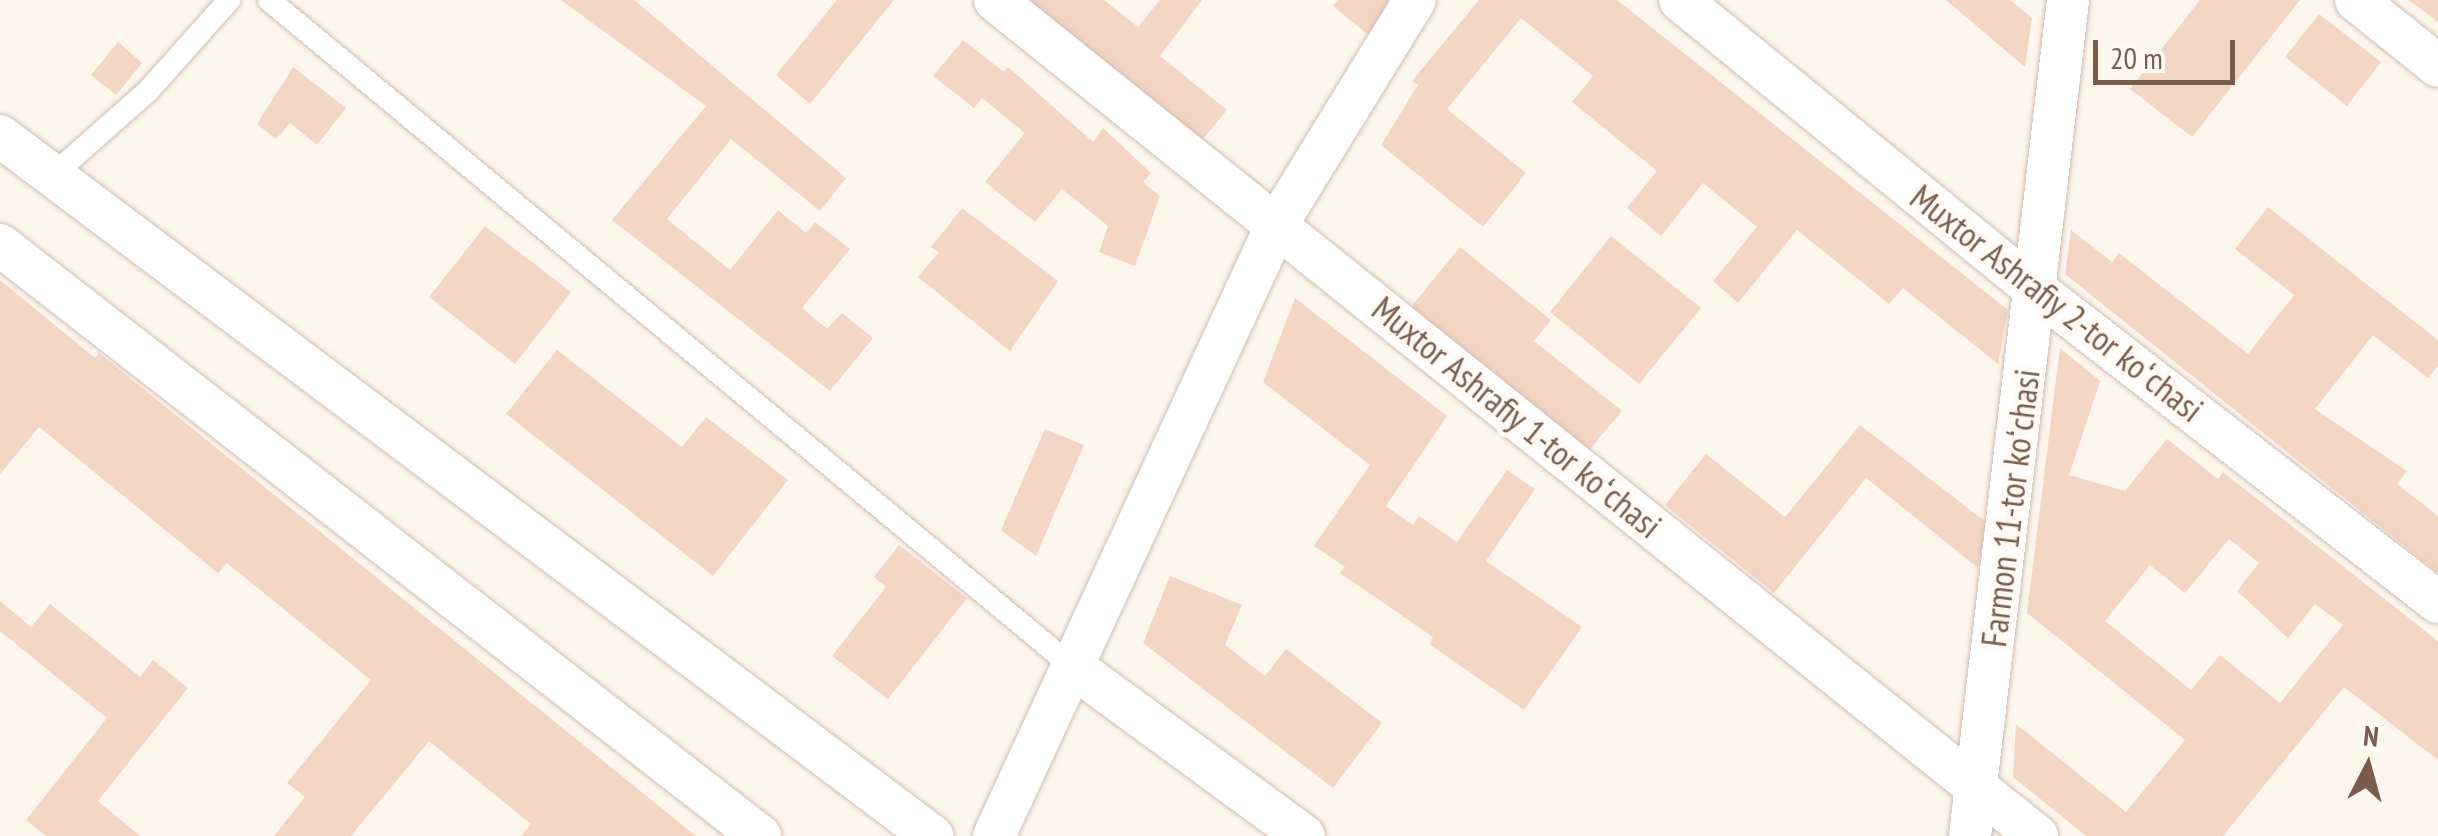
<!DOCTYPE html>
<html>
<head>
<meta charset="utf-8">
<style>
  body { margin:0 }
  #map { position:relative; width:2438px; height:836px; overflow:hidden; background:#fdf6ec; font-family:"PT Sans Narrow",sans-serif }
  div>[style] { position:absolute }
  .building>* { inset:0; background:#f3d5c3 }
  .roads { filter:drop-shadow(0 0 2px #d1beb0) drop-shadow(0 0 2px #d1beb0) }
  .service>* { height:22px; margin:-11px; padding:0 11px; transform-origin:11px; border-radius:11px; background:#fff }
  .minor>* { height:42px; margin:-21px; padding:0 21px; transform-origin:21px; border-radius:21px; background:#fff }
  span { translate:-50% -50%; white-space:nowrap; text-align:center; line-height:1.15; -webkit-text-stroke:10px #fffaf3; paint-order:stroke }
  .street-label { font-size:35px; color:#7a5c4d }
  .north { position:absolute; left:2318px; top:716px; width:100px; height:100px; -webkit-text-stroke:8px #fffaf3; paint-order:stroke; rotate:6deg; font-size:28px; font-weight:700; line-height:40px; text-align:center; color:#7a5c4d }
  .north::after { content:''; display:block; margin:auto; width:35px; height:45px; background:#7a5c4d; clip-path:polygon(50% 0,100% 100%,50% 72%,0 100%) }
  .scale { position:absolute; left:2093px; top:40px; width:142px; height:45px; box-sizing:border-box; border:5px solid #7a5c4d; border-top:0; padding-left:12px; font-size:30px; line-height:35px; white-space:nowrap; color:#7a5c4d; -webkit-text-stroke:8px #fffaf3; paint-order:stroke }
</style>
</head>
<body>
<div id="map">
  <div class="building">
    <i style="clip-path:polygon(561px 0,634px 0,846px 178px,820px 211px,731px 139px,667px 219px,730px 270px,778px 210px,806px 233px,815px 222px,850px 249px,802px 308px,827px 329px,842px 313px,873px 338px,830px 391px,612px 220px,706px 106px)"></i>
    <i style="clip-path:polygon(837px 0,894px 0,810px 104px,776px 75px)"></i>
    <i style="clip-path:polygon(1020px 0,1104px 0,1138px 27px,1160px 0,1202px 0,1160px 56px,1227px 110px,1199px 144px)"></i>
    <i style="clip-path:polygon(1338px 0,1401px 0,1371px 37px,1333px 6px)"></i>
    <i style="clip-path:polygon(1479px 0,1617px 0,2008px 310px,1998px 364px,1903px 288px,1889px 304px,1797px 230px,1738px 303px,1713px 281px,1757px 227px,1703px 183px,1661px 236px,1627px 208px,1657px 171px,1572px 102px,1593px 76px,1521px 18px,1447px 109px,1526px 173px,1483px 227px,1381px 145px,1418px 85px,1412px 81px)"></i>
    <i style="clip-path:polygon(1946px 0,2010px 0,2032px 18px,2025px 67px)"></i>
    <i style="clip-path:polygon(2200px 0,2300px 0,2192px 137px,2130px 89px)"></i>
    <i style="clip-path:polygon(2409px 0,2438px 0,2438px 22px,2418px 7px)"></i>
    <i style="clip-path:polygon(2319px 14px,2381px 62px,2347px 106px,2285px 57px)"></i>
    <i style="clip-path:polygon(963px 40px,1004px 72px,1008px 67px,1093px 142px,1103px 128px,1151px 173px,1143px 182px,1160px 196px,1135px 266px,1099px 252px,1108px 226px,1062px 189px,1035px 222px,985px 182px,1025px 133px,982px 98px,974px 108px,933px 76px)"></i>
    <i style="clip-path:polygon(118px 42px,142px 63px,116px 95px,91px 75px)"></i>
    <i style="clip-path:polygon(293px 67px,346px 108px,317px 145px,290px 123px,276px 139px,257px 124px)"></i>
    <i style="clip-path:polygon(2268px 207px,2438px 340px,2438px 366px,2428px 378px,2373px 335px,2315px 409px,2407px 471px,2397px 484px,2438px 516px,2438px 573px,2065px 274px,2071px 230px,2112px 262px,2119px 253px,2248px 354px,2294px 295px,2235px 249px)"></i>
    <i style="clip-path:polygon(962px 208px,1058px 281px,1010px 351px,918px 277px,939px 252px,931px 247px)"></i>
    <i style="clip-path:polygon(485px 226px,571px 292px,515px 364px,429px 297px)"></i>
    <i style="clip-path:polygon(1611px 236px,1701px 308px,1639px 384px,1550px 312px)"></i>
    <i style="clip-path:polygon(1460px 247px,1551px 320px,1534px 341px,1622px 411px,1589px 450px,1411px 307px)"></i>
    <i style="clip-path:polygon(0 280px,95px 358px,99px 353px,696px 836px,521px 836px,531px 824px,429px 741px,351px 836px,274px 836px,305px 797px,287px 783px,371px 680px,227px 563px,218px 573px,39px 427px,0 474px)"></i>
    <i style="clip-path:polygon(1295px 298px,1447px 416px,1386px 506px,1413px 525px,1419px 516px,1457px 542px,1507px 470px,1535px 489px,1486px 561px,1582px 627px,1524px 710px,1429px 644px,1433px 637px,1340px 573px,1345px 567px,1314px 546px,1370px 465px,1263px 382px)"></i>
    <i style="clip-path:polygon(evenodd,2060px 348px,2100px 381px,2069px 475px,2125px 491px,2167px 439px,2218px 479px,2223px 472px,2438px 641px,2438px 760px,2344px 687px,2223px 836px,2086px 836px,2013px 777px,2016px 724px,2126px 812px,2185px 740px,2027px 613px,2060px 348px,2229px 539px,2259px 563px,2237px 591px,2288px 638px,2315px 604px,2343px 625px,2280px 703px,2220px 655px,2191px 690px,2105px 621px,2150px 565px,2185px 593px,2229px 539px)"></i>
    <i style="clip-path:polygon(557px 350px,682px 447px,706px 417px,788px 480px,713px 576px,506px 414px)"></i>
    <i style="clip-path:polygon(1860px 425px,1986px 522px,1978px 568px,1866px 478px,1774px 593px,1665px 505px,1706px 454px,1785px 517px)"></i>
    <i style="clip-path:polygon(1045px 429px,1084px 445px,1036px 556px,1001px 530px)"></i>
    <i style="clip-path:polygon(899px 545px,967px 598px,888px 699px,832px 656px,886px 587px,874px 577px)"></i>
    <i style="clip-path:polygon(1170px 576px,1242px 605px,1225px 645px,1265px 676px,1286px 649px,1382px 723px,1333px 788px,1143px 643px)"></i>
    <i style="clip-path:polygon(0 601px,31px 627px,50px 604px,140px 677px,153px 660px,188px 688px,98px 801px,140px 836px,46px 836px,26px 820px,107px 718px,0 631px)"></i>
  </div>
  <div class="roads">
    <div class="service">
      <i style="left:269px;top:0;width:1045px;rotate:39.68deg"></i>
      <i style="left:53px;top:175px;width:127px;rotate:-41.5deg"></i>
      <i style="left:148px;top:91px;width:122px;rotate:-48.3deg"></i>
    </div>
    <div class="minor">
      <i style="left:995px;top:0;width:1336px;rotate:38.74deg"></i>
      <i style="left:1680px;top:0;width:459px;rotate:39.2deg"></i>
      <i style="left:2036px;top:290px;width:509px;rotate:37.82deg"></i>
      <i style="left:2356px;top:0;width:105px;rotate:38.8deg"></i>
      <i style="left:0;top:136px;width:1166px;rotate:36.91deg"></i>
      <i style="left:0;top:245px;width:963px;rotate:37.87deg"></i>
      <i style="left:1073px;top:667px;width:286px;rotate:36.2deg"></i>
      <i style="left:994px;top:836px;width:674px;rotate:-65.18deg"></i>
      <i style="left:1277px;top:224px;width:263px;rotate:-58.4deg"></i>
      <i style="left:1970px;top:836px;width:842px;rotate:-83.31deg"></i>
    </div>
  </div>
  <div class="street-label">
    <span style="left:2057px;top:303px;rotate:38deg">Muxtor Ashrafiy 2-tor koʻchasi</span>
    <span style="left:1517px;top:417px;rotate:39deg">Muxtor Ashrafiy 1-tor koʻchasi</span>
    <span style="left:2010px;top:508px;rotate:-83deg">Farmon 11-tor koʻchasi</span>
  </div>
  <div class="north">N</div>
  <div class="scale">20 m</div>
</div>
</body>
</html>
